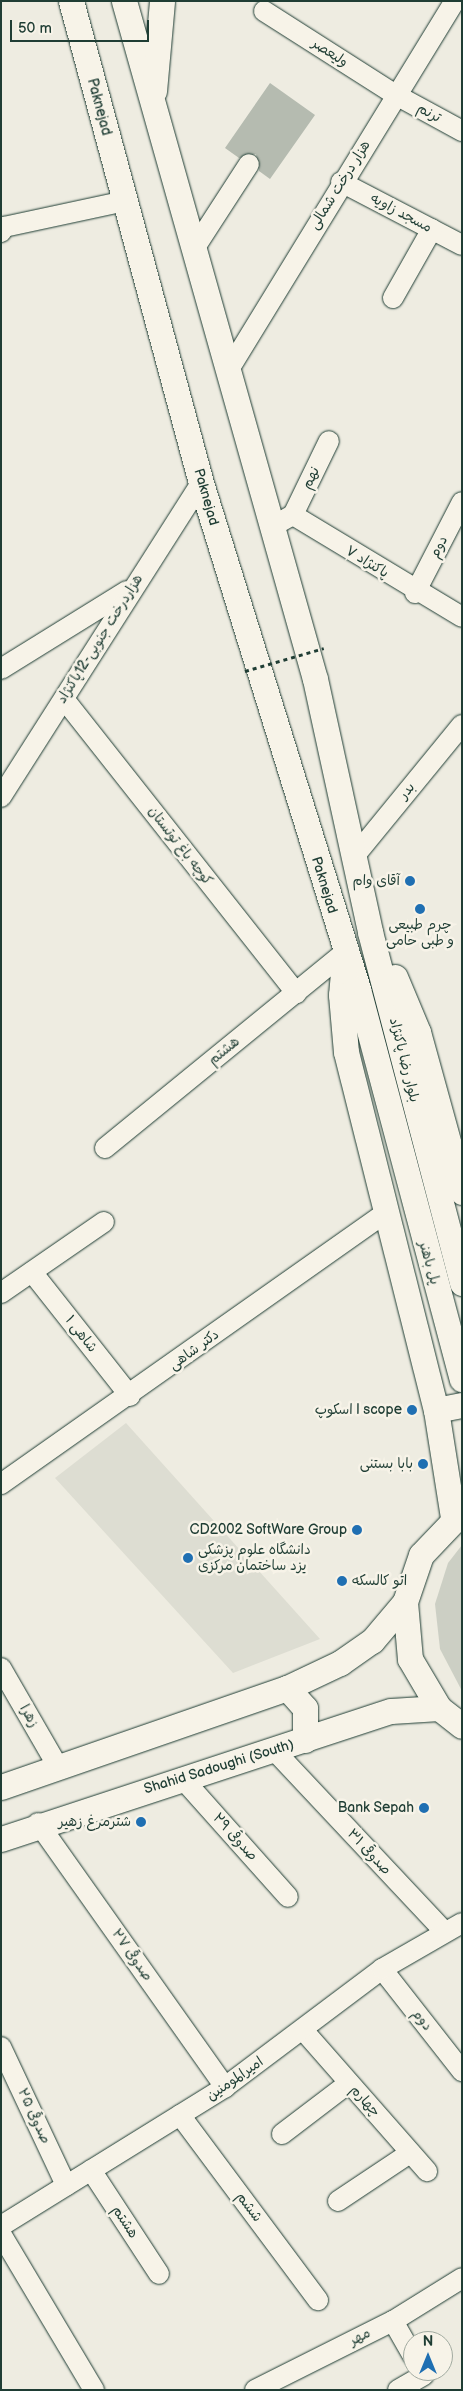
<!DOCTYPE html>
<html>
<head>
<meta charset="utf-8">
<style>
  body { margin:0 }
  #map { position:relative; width:463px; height:2391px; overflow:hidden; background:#eeece1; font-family:"Balsamiq Sans","Playpen Sans Arabic",sans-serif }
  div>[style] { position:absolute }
  .built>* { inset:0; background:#ddddd2 }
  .green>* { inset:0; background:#cccfc4 }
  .building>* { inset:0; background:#b5bbb0 }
  .roads { filter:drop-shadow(0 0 1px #1f3d34) drop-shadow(0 0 1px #1f3d34) }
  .minor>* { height:20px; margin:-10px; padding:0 10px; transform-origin:10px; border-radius:10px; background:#f7f3e8 }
  .major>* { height:25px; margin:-12.5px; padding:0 12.5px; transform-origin:12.5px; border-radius:12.5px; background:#f7f3e8 }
  .path-bridge>* { height:3px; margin-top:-1.5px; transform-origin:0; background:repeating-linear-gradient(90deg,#1f3d34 0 4px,transparent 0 8px) }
  .dots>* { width:14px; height:14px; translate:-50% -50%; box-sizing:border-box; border:2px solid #f7f3e8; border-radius:50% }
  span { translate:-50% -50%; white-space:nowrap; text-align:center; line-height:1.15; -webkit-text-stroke:5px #f7f3e8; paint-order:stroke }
  .street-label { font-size:14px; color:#1f3d34 }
  .poi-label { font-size:14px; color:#1f3d34 }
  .right { translate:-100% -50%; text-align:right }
  .left { translate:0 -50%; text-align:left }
  .frame { position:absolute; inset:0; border:2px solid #1f3d34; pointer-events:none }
  .north { position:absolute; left:403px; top:2331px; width:50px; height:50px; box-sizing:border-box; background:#f7f3e8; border:1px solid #a1aaa0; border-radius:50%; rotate:0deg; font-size:14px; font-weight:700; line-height:20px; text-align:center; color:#1f3d34 }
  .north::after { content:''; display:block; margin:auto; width:18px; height:22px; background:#1f6fb2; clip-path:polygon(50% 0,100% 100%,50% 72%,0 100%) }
  .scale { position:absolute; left:10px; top:20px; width:139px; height:22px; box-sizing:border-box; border:2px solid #1f3d34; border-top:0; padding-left:6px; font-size:15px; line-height:18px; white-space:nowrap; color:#1f3d34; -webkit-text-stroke:4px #f7f3e8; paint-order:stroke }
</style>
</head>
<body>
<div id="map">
  <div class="built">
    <i style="clip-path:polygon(126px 1423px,320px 1639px,233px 1673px,55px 1478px)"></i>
  </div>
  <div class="green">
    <i style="clip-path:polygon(462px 1545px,462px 1691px,440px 1649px,435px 1604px,448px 1563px)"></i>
  </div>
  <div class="building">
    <i style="clip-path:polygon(270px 83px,315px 115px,270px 179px,259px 171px,256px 154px,239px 158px,225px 148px)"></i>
  </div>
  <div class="roads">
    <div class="minor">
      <i style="left:264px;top:11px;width:156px;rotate:32.5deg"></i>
      <i style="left:396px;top:95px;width:75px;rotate:28.6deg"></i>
      <i style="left:341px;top:182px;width:136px;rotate:27.5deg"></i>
      <i style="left:1px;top:232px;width:6px;rotate:-59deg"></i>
      <i style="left:4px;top:227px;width:124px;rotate:-12.1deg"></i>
      <i style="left:194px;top:249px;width:101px;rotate:-57.1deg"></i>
      <i style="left:393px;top:298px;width:79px;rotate:-60.5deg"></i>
      <i style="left:228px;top:371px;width:434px;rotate:-58.5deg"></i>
      <i style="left:293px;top:515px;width:82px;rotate:-64.1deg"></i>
      <i style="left:273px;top:526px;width:23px;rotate:-29deg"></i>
      <i style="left:293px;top:515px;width:197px;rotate:31.1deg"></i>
      <i style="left:415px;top:593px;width:102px;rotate:-62.7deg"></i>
      <i style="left:1px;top:669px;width:148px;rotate:-31.8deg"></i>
      <i style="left:64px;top:699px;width:375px;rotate:51.7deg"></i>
      <i style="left:1px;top:797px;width:372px;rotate:-57.5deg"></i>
      <i style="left:353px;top:858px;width:172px;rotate:-50.7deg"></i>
      <i style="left:105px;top:1148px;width:308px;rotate:-39.2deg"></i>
      <i style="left:32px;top:1272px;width:158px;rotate:51.7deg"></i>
      <i style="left:1px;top:1293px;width:125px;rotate:-34.6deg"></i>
      <i style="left:1px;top:1484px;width:470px;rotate:-35.2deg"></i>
      <i style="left:1px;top:1668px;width:112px;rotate:60deg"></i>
      <i style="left:273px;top:1749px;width:251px;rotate:46.8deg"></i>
      <i style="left:182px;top:1778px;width:159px;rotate:48.3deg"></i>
      <i style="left:38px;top:1823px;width:324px;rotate:54.7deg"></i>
      <i style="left:382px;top:1969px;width:130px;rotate:51.9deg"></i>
      <i style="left:303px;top:2030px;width:188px;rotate:48.7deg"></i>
      <i style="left:1px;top:2047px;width:153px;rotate:64.8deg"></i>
      <i style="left:180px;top:2115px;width:231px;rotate:53.3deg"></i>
      <i style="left:282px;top:2134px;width:84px;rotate:-37.3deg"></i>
      <i style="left:91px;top:2170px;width:124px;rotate:56.8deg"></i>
      <i style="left:338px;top:2201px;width:87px;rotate:-33.7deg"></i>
      <i style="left:1px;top:2226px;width:264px;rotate:-31.8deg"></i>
      <i style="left:225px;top:2087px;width:196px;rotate:-36.9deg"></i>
      <i style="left:382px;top:1969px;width:92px;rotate:-29.9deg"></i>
      <i style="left:1px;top:2234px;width:182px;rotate:59.2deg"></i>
      <i style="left:393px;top:2321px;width:40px;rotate:60.3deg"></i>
      <i style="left:255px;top:2390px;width:154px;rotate:-26.6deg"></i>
      <i style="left:393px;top:2321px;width:81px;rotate:-31.9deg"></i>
      <i style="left:398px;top:2390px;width:30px;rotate:-30deg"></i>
    </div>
    <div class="major">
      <i style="left:71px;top:1px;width:499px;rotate:74.9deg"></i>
      <i style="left:201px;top:483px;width:530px;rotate:72.76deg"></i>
      <i style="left:358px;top:989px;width:404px;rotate:75.1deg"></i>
      <i style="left:124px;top:1px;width:704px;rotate:74.27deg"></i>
      <i style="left:315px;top:679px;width:259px;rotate:77.7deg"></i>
      <i style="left:370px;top:932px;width:363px;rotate:75.3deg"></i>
      <i style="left:154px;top:91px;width:90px;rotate:-84.9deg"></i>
      <i style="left:344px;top:961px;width:34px;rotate:95deg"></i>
      <i style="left:341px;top:995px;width:57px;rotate:85deg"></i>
      <i style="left:346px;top:1052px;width:369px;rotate:75.9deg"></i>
      <i style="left:436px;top:1410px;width:108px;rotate:81deg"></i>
      <i style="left:395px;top:977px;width:60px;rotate:67.3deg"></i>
      <i style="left:418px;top:1032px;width:166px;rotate:74.6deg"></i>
      <i style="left:436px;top:1410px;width:26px;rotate:-11deg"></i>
      <i style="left:462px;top:1512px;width:59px;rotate:133.6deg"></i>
      <i style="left:421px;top:1555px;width:50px;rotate:108.8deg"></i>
      <i style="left:405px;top:1602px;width:57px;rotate:85deg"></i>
      <i style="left:410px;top:1659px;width:57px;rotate:59.4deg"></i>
      <i style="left:439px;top:1708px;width:29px;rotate:38deg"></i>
      <i style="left:287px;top:1688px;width:27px;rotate:48deg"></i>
      <i style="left:305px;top:1708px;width:32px;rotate:90deg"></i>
      <i style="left:1px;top:1787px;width:303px;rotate:-19.1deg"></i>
      <i style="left:287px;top:1688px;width:59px;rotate:-25.3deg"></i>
      <i style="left:340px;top:1663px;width:39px;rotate:-35deg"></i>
      <i style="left:372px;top:1641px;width:51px;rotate:-49.8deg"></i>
      <i style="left:1px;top:1839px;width:410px;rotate:-18.2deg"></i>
      <i style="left:391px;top:1711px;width:48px;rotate:-3.6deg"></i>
    </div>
  </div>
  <div class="path-bridge">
    <i style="left:245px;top:671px;width:82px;rotate:-16.2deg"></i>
  </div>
  <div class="dots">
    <i style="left:410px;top:881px;background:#1f6fb2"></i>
    <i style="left:420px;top:909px;background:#1f6fb2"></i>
    <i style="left:412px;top:1410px;background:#1f6fb2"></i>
    <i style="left:423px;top:1464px;background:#1f6fb2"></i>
    <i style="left:357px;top:1530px;background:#1f6fb2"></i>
    <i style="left:188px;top:1558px;background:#1f6fb2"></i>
    <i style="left:342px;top:1581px;background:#1f6fb2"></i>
    <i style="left:424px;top:1808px;background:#1f6fb2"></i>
    <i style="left:141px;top:1822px;background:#1f6fb2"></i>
  </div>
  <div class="street-label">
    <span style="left:330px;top:53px;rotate:33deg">ولیعصر</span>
    <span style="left:99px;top:107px;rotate:75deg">Paknejad</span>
    <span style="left:429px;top:113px;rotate:29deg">ترنم</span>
    <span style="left:340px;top:185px;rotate:-58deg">هزار درخت شمالی</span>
    <span style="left:401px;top:213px;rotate:28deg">مسجد زاویه</span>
    <span style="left:311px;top:478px;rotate:-64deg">نهم</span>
    <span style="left:206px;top:497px;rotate:74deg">Paknejad</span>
    <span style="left:439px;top:547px;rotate:-63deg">دوم</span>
    <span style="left:367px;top:562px;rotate:32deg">پاکنژاد ۷</span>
    <span style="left:100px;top:639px;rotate:-58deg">هزاردرخت جنوبی-12پاکنژاد</span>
    <span style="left:407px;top:791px;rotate:-51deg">بدر</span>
    <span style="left:180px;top:846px;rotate:52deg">کوچه باغ توتستان</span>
    <span style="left:324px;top:885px;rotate:73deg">Paknejad</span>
    <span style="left:224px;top:1051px;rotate:-39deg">هشتم</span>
    <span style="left:404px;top:1060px;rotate:76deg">بلوار رضا پاکنژاد</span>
    <span style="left:429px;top:1263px;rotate:74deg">پل باهنر</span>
    <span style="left:81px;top:1334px;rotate:52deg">شاهی ۱</span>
    <span style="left:194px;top:1350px;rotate:-36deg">دکتر شاهی</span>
    <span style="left:29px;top:1716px;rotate:60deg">زهرا</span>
    <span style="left:219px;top:1767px;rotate:-17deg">Shahid Sadoughi (South)</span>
    <span style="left:235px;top:1837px;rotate:48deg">صدوقی ۲۹</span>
    <span style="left:369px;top:1852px;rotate:47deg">صدوقی ۳۱</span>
    <span style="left:132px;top:1955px;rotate:55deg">صدوقی ۲۷</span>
    <span style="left:422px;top:2020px;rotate:52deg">دوم</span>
    <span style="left:235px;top:2079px;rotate:-35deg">امیرالمومنین</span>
    <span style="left:365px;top:2101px;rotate:48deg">چهارم</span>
    <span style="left:34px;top:2116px;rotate:65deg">صدوقی ۲۵</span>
    <span style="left:249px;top:2207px;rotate:53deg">ششم</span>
    <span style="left:125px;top:2222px;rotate:57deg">هشتم</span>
    <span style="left:360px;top:2337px;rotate:-27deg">مهر</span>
  </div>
  <div class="poi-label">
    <span class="right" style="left:400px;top:881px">آقای وام</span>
    <span style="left:420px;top:933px">چرم طبیعی<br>و طبی حامی</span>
    <span class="right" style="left:402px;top:1410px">اسکوپ | scope</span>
    <span class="right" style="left:413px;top:1464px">بابا بستنی</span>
    <span class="right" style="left:347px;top:1530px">CD2002 SoftWare Group</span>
    <span class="left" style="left:198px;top:1558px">دانشگاه علوم پزشکی<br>یزد ساختمان مرکزی</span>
    <span class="left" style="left:352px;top:1581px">اتو کالسکه</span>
    <span class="right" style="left:414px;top:1808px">Bank Sepah</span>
    <span class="right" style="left:131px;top:1822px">شترمرغ زهیر</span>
  </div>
  <div class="frame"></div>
  <div class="north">N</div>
  <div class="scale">50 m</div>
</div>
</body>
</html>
